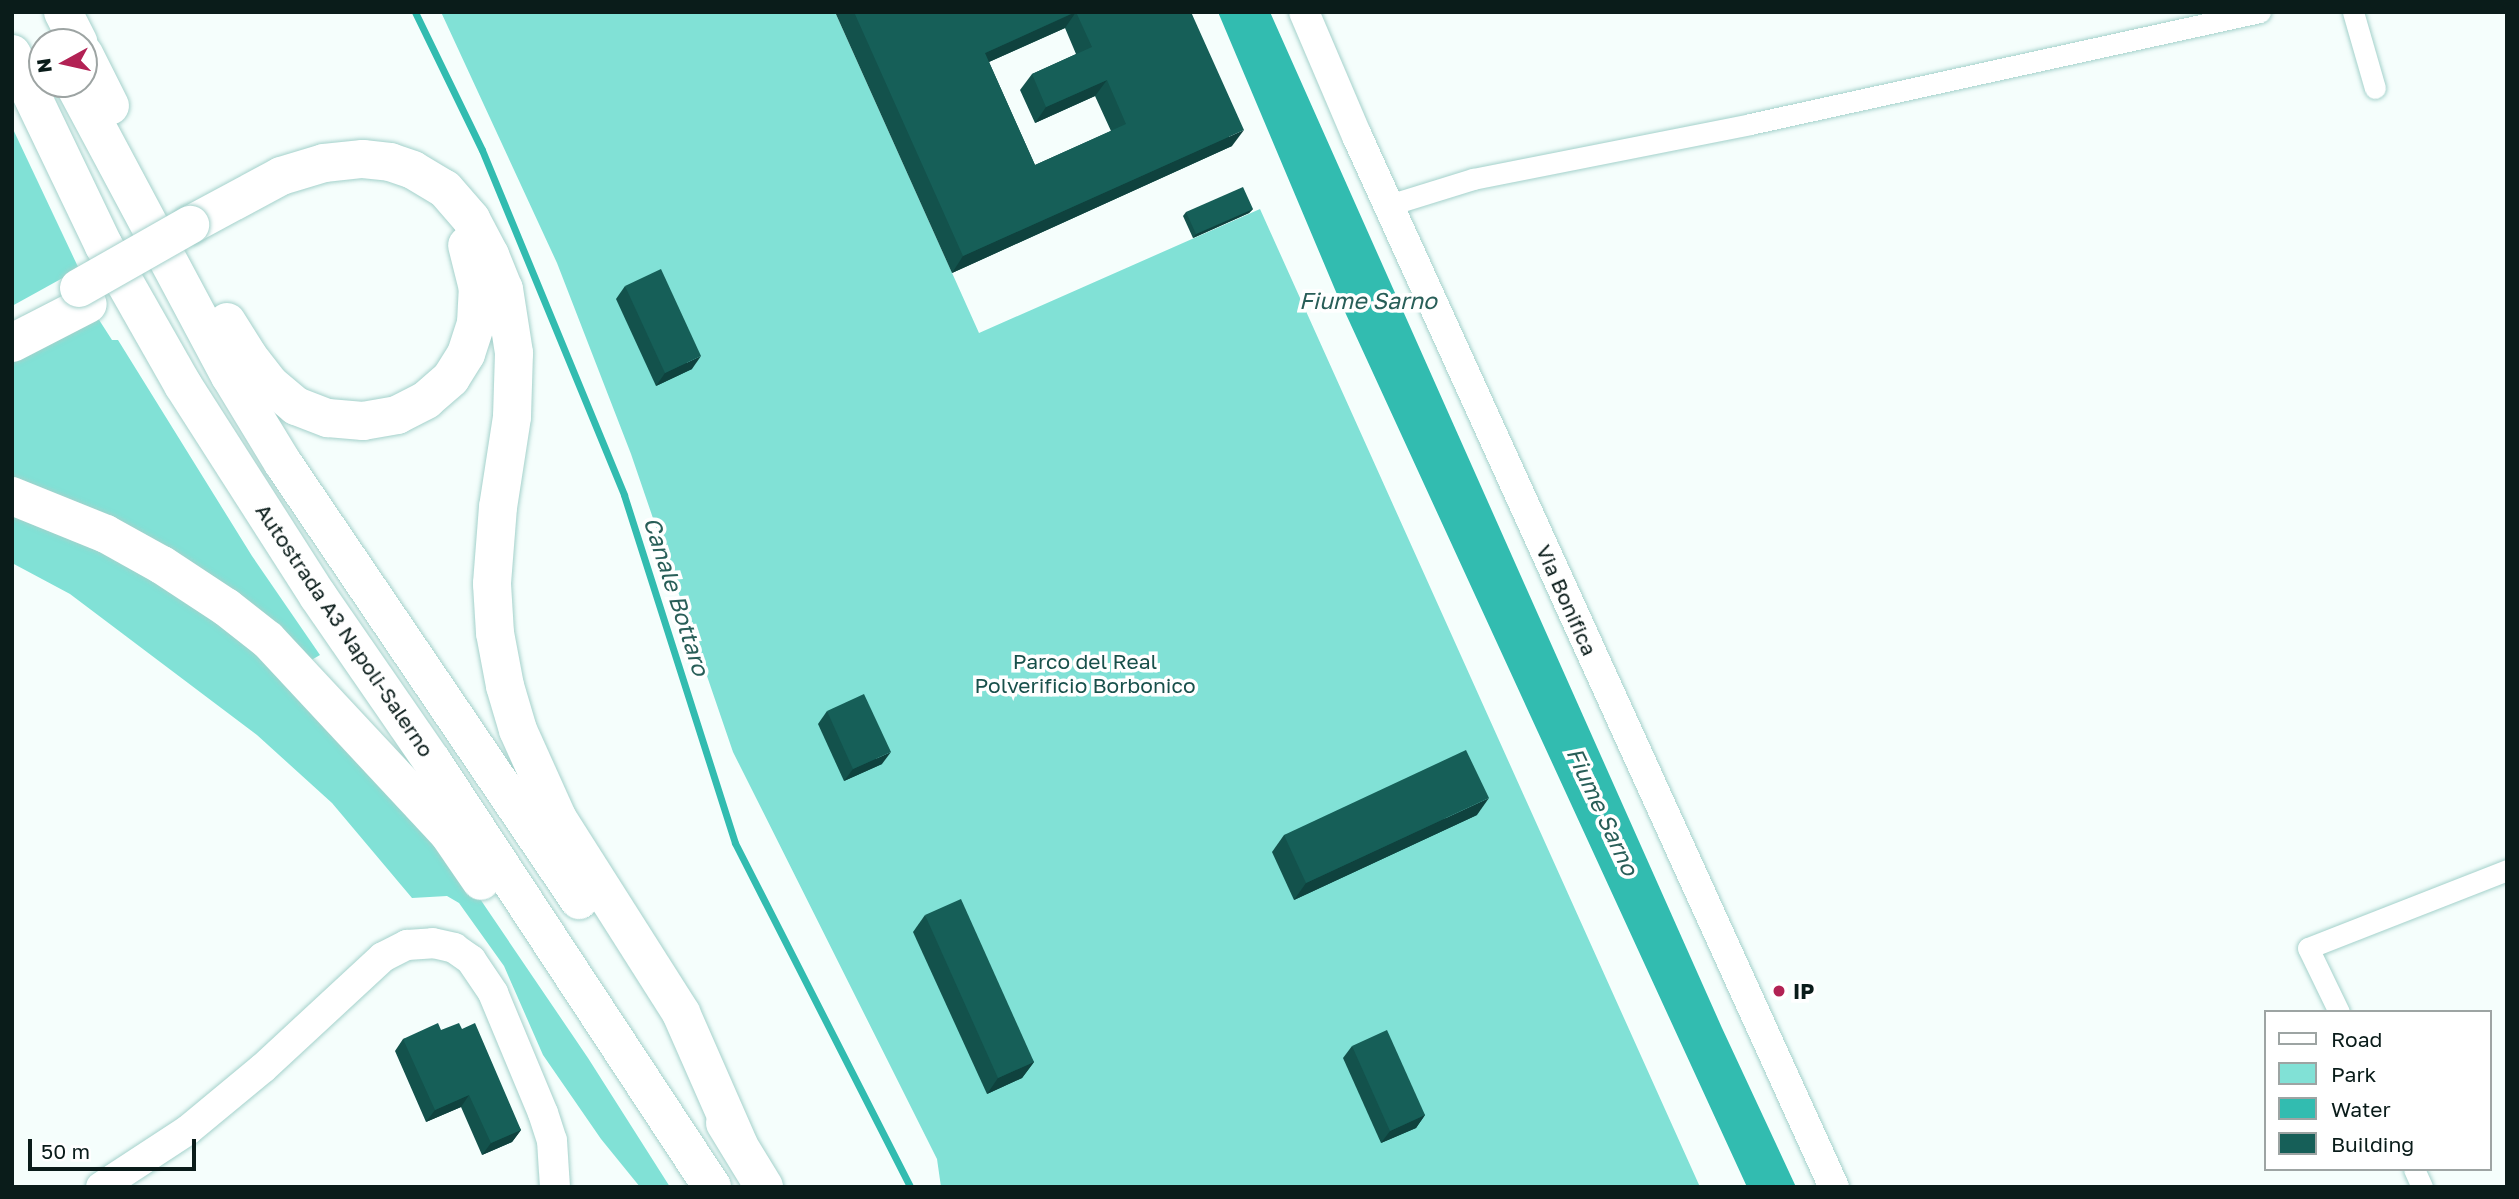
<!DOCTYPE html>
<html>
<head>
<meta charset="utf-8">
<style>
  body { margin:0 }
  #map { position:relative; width:2519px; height:1199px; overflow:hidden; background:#f5fefc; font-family:"Golos Text",sans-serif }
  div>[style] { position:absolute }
  .green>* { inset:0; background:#81e1d6 }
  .water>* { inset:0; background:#32bcb0 }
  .stream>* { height:7px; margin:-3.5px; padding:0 3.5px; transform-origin:3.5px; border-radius:3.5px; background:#32bcb0 }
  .roads { filter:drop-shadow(0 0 2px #a4d1cb) drop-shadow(0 0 2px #a4d1cb) }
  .street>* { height:21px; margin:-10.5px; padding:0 10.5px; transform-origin:10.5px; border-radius:10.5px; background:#fff }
  .secondary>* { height:30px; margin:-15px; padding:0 15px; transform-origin:15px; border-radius:15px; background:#fff }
  .highway>* { height:38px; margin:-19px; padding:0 19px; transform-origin:19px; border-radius:19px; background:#fff }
  .bridges { filter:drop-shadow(0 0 2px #a4d1cb) drop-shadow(0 0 2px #a4d1cb) }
  .highway-bridge>* { height:38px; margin:-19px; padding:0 19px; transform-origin:19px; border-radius:19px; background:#fff }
  .wall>* { inset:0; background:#13524c }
  .shaded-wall>* { inset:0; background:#0f423e }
  .building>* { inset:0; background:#165f58 }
  .dots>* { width:19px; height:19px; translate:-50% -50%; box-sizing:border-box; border:4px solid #fff; border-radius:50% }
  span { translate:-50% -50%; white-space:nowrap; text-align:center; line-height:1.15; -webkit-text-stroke:7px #fff; paint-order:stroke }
  .street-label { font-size:21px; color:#0a1c1a }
  .park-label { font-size:21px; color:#18504b }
  .poi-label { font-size:21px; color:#0a1c1a; font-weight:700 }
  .left { translate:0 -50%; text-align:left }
  .water-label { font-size:23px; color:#285e58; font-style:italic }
  .frame { position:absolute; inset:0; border:14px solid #0a1c1a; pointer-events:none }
  .legend { position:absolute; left:2264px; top:1010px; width:228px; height:161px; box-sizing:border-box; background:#fff; border:2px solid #9da4a3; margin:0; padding:9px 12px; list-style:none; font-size:21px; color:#0a1c1a }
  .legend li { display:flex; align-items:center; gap:14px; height:35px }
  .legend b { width:35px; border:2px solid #9da4a3 }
  .north { position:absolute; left:28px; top:28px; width:70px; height:70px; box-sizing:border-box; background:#fff; border:2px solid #9da4a3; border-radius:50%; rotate:262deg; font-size:19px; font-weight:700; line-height:28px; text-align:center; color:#0a1c1a }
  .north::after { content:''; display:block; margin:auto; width:24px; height:32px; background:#b22254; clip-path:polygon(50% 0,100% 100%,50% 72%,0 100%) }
  .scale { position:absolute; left:28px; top:1139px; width:168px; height:32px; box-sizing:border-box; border:4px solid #0a1c1a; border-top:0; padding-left:9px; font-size:21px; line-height:24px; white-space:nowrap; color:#0a1c1a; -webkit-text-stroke:5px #fff; paint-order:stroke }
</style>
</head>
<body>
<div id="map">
  <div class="green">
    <i style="clip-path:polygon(441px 12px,835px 12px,979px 333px,1260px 209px,1700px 1187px,941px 1187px,937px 1159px,733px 752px,631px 454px,557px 263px)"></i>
    <i style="clip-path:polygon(12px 127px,79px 269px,12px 306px)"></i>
    <i style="clip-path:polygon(94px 312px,112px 340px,118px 340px,252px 556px,320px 655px,308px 662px,12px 484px,12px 351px)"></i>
    <i style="clip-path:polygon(12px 509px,134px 564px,244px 637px,459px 868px,588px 1058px,670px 1187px,640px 1187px,601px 1139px,543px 1055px,504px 966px,459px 903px,447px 896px,412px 898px,332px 803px,257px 735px,70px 594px,12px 563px)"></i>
  </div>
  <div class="water">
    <i style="clip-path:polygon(1218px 12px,1270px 12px,1722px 1028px,1796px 1187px,1747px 1187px,1339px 299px)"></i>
  </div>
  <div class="stream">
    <i style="left:415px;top:12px;width:153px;rotate:64.1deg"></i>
    <i style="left:482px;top:150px;width:373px;rotate:67.6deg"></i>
    <i style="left:624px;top:495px;width:365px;rotate:72.3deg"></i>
    <i style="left:735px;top:843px;width:386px;rotate:63deg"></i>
  </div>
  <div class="roads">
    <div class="street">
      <i style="left:2353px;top:12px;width:79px;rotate:73.9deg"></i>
      <i style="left:1389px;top:205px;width:88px;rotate:-17.2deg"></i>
      <i style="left:1473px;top:179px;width:282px;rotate:-11.2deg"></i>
      <i style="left:1750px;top:124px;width:522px;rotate:-12.39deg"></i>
      <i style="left:2339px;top:1012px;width:71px;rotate:-115.8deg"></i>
      <i style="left:2308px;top:948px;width:214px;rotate:-21.4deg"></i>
      <i style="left:2414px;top:1169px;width:20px;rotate:66deg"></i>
    </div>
    <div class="secondary">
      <i style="left:1304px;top:12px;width:135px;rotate:66.9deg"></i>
      <i style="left:1357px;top:136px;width:1154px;rotate:65.59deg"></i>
      <i style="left:101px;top:1187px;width:104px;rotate:-33.2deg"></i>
      <i style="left:188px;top:1130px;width:97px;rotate:-39.6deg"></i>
      <i style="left:263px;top:1068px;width:163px;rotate:-42.8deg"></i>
      <i style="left:383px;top:957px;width:27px;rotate:-27deg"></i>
      <i style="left:407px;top:945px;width:26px;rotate:-4deg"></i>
      <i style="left:433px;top:943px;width:22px;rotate:13deg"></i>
      <i style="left:454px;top:948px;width:21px;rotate:35deg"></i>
      <i style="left:471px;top:960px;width:40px;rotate:56deg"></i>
      <i style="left:493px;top:993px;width:130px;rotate:67.4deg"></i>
      <i style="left:543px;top:1113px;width:29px;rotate:72deg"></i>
      <i style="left:552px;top:1141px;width:46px;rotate:86.3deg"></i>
    </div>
    <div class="highway">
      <i style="left:63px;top:12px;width:34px;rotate:63deg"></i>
      <i style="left:12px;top:54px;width:213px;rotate:64.4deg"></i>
      <i style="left:104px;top:246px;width:160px;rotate:60.4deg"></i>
      <i style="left:183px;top:385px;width:250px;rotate:57.4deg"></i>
      <i style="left:318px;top:596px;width:201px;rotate:55.4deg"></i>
      <i style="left:432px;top:761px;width:510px;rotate:56.68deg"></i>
      <i style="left:84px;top:54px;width:58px;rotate:63.4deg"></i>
      <i style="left:74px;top:84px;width:331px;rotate:61.9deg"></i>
      <i style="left:230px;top:376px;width:102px;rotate:58.7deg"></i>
      <i style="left:283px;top:463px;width:528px;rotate:55.89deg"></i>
      <i style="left:190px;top:225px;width:103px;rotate:-28.3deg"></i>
      <i style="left:281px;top:176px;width:45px;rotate:-16.8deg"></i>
      <i style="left:324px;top:163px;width:39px;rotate:-6deg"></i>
      <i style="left:363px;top:159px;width:27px;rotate:6deg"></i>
      <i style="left:390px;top:162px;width:24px;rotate:19deg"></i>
      <i style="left:413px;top:170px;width:37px;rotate:31deg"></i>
      <i style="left:445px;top:189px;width:40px;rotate:49deg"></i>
      <i style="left:471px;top:219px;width:41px;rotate:62.2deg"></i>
      <i style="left:490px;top:255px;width:37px;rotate:68deg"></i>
      <i style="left:504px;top:289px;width:65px;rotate:81.1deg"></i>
      <i style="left:514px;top:353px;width:64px;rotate:91.8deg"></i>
      <i style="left:512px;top:417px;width:91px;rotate:98.8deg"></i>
      <i style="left:498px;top:507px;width:77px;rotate:94.5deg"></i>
      <i style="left:492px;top:584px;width:49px;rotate:86.5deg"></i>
      <i style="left:495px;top:633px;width:54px;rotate:79.3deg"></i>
      <i style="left:505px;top:686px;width:46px;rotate:73.5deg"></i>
      <i style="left:518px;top:730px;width:98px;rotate:65.8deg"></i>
      <i style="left:558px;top:819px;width:230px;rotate:57.6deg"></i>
      <i style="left:681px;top:1013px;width:144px;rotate:66.3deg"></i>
      <i style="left:227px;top:322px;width:40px;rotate:58deg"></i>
      <i style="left:248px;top:356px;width:37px;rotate:52deg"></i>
      <i style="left:271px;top:385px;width:33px;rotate:40deg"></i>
      <i style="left:296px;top:406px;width:34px;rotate:21deg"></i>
      <i style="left:328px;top:418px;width:35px;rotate:5deg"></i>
      <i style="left:363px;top:421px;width:35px;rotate:-10deg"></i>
      <i style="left:397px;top:415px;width:33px;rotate:-27deg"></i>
      <i style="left:426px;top:400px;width:33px;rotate:-41deg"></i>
      <i style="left:451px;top:378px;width:28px;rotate:-58deg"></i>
      <i style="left:466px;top:354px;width:33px;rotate:-72deg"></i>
      <i style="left:476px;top:323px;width:34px;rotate:-87deg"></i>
      <i style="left:478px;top:289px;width:45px;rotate:-104deg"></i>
      <i style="left:12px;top:343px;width:85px;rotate:-27.2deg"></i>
      <i style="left:12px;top:496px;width:101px;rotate:22deg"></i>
      <i style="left:106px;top:534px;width:64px;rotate:29deg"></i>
      <i style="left:162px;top:565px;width:77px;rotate:33.3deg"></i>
      <i style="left:226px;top:607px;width:53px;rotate:38.2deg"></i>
      <i style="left:268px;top:640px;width:264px;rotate:47deg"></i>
      <i style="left:448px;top:833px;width:58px;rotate:55.5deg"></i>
      <i style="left:725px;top:1123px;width:75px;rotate:58.6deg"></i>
    </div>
  </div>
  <div class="bridges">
    <div class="highway-bridge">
      <i style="left:79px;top:288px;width:128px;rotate:-29.6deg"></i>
    </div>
  </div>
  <div class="wall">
    <i style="clip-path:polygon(evenodd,835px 12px,1191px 12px,1232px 146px,952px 273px,835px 12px,1065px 28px,1076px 54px,1032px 74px,1020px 90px,1035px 123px,1095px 96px,1111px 131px,1035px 165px,989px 62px,1065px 28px)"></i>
    <i style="clip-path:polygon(1253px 209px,1249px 213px,1193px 238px,1183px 216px,1186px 212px)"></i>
    <i style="clip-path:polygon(625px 286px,692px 369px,656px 386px,616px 299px)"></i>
    <i style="clip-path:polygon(827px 711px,882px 764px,844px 781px,818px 724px)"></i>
    <i style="clip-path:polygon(1477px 815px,1294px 900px,1272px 852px,1284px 835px)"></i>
    <i style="clip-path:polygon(925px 915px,1034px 1062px,1022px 1078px,987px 1094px,913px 932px)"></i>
    <i style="clip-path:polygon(462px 1029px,521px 1130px,512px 1142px,482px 1155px,461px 1107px,426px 1122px,395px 1051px,403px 1039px,441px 1030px)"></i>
    <i style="clip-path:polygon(1352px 1046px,1425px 1115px,1416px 1128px,1381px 1143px,1343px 1058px)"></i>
  </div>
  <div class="shaded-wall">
    <i style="clip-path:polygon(1076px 12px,1065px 28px,973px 69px,985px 53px)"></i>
    <i style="clip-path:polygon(1107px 80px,1095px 96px,1035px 123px,1046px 107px)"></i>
    <i style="clip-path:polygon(1244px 130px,1232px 146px,952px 273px,963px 256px)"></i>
    <i style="clip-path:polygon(1253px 209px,1249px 213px,1193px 238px,1196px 234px)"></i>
    <i style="clip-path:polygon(701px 356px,692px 369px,656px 386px,665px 373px)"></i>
    <i style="clip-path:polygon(891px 752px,882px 764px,844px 781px,853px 769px)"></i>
    <i style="clip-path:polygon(1489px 798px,1477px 815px,1294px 900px,1306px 883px)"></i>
    <i style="clip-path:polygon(1034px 1062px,1022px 1078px,987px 1094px,998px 1078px)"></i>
    <i style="clip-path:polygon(469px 1095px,461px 1107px,426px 1122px,435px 1110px)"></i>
    <i style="clip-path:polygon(1425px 1115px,1416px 1128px,1381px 1143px,1390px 1131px)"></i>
    <i style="clip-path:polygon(521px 1130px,512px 1142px,482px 1155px,491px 1143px)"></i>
  </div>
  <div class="building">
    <i style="clip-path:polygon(854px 12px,1075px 12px,985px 53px,1035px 165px,1126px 124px,1107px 80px,1046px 107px,1032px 74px,1092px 47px,1076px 12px,1191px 12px,1244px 130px,963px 256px)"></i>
    <i style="clip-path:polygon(1243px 187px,1253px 209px,1196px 234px,1186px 212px)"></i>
    <i style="clip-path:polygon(661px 269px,701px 356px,665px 373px,625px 286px)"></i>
    <i style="clip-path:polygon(864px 694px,891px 752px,853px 769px,827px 711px)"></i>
    <i style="clip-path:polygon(1466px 750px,1489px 798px,1306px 883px,1284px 835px)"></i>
    <i style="clip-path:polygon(961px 899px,1034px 1062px,998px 1078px,925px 915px)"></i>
    <i style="clip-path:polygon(438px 1023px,441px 1030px,459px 1023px,462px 1029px,475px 1023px,521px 1130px,491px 1143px,469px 1095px,435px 1110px,403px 1039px)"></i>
    <i style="clip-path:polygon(1387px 1030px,1425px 1115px,1390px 1131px,1352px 1046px)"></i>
  </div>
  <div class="dots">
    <i style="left:1779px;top:991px;background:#b22254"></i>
  </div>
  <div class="street-label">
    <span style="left:1567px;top:600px;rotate:66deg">Via Bonifica</span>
    <span style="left:345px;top:630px;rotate:56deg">Autostrada A3 Napoli-Salerno</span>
  </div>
  <div class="park-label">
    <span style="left:1085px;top:673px">Parco del Real<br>Polverificio Borbonico</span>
  </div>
  <div class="poi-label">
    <span class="left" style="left:1793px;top:991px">IP</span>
  </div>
  <div class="water-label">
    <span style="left:1368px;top:300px">Fiume Sarno</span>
    <span style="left:677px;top:596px;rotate:72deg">Canale Bottaro</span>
    <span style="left:1603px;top:811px;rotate:65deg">Fiume Sarno</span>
  </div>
  <div class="frame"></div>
  <ul class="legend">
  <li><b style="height:9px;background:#fff"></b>Road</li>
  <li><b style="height:19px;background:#81e1d6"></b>Park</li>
  <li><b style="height:19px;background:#32bcb0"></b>Water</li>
  <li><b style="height:19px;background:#165f58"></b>Building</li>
  </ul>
  <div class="north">N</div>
  <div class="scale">50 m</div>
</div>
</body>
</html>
